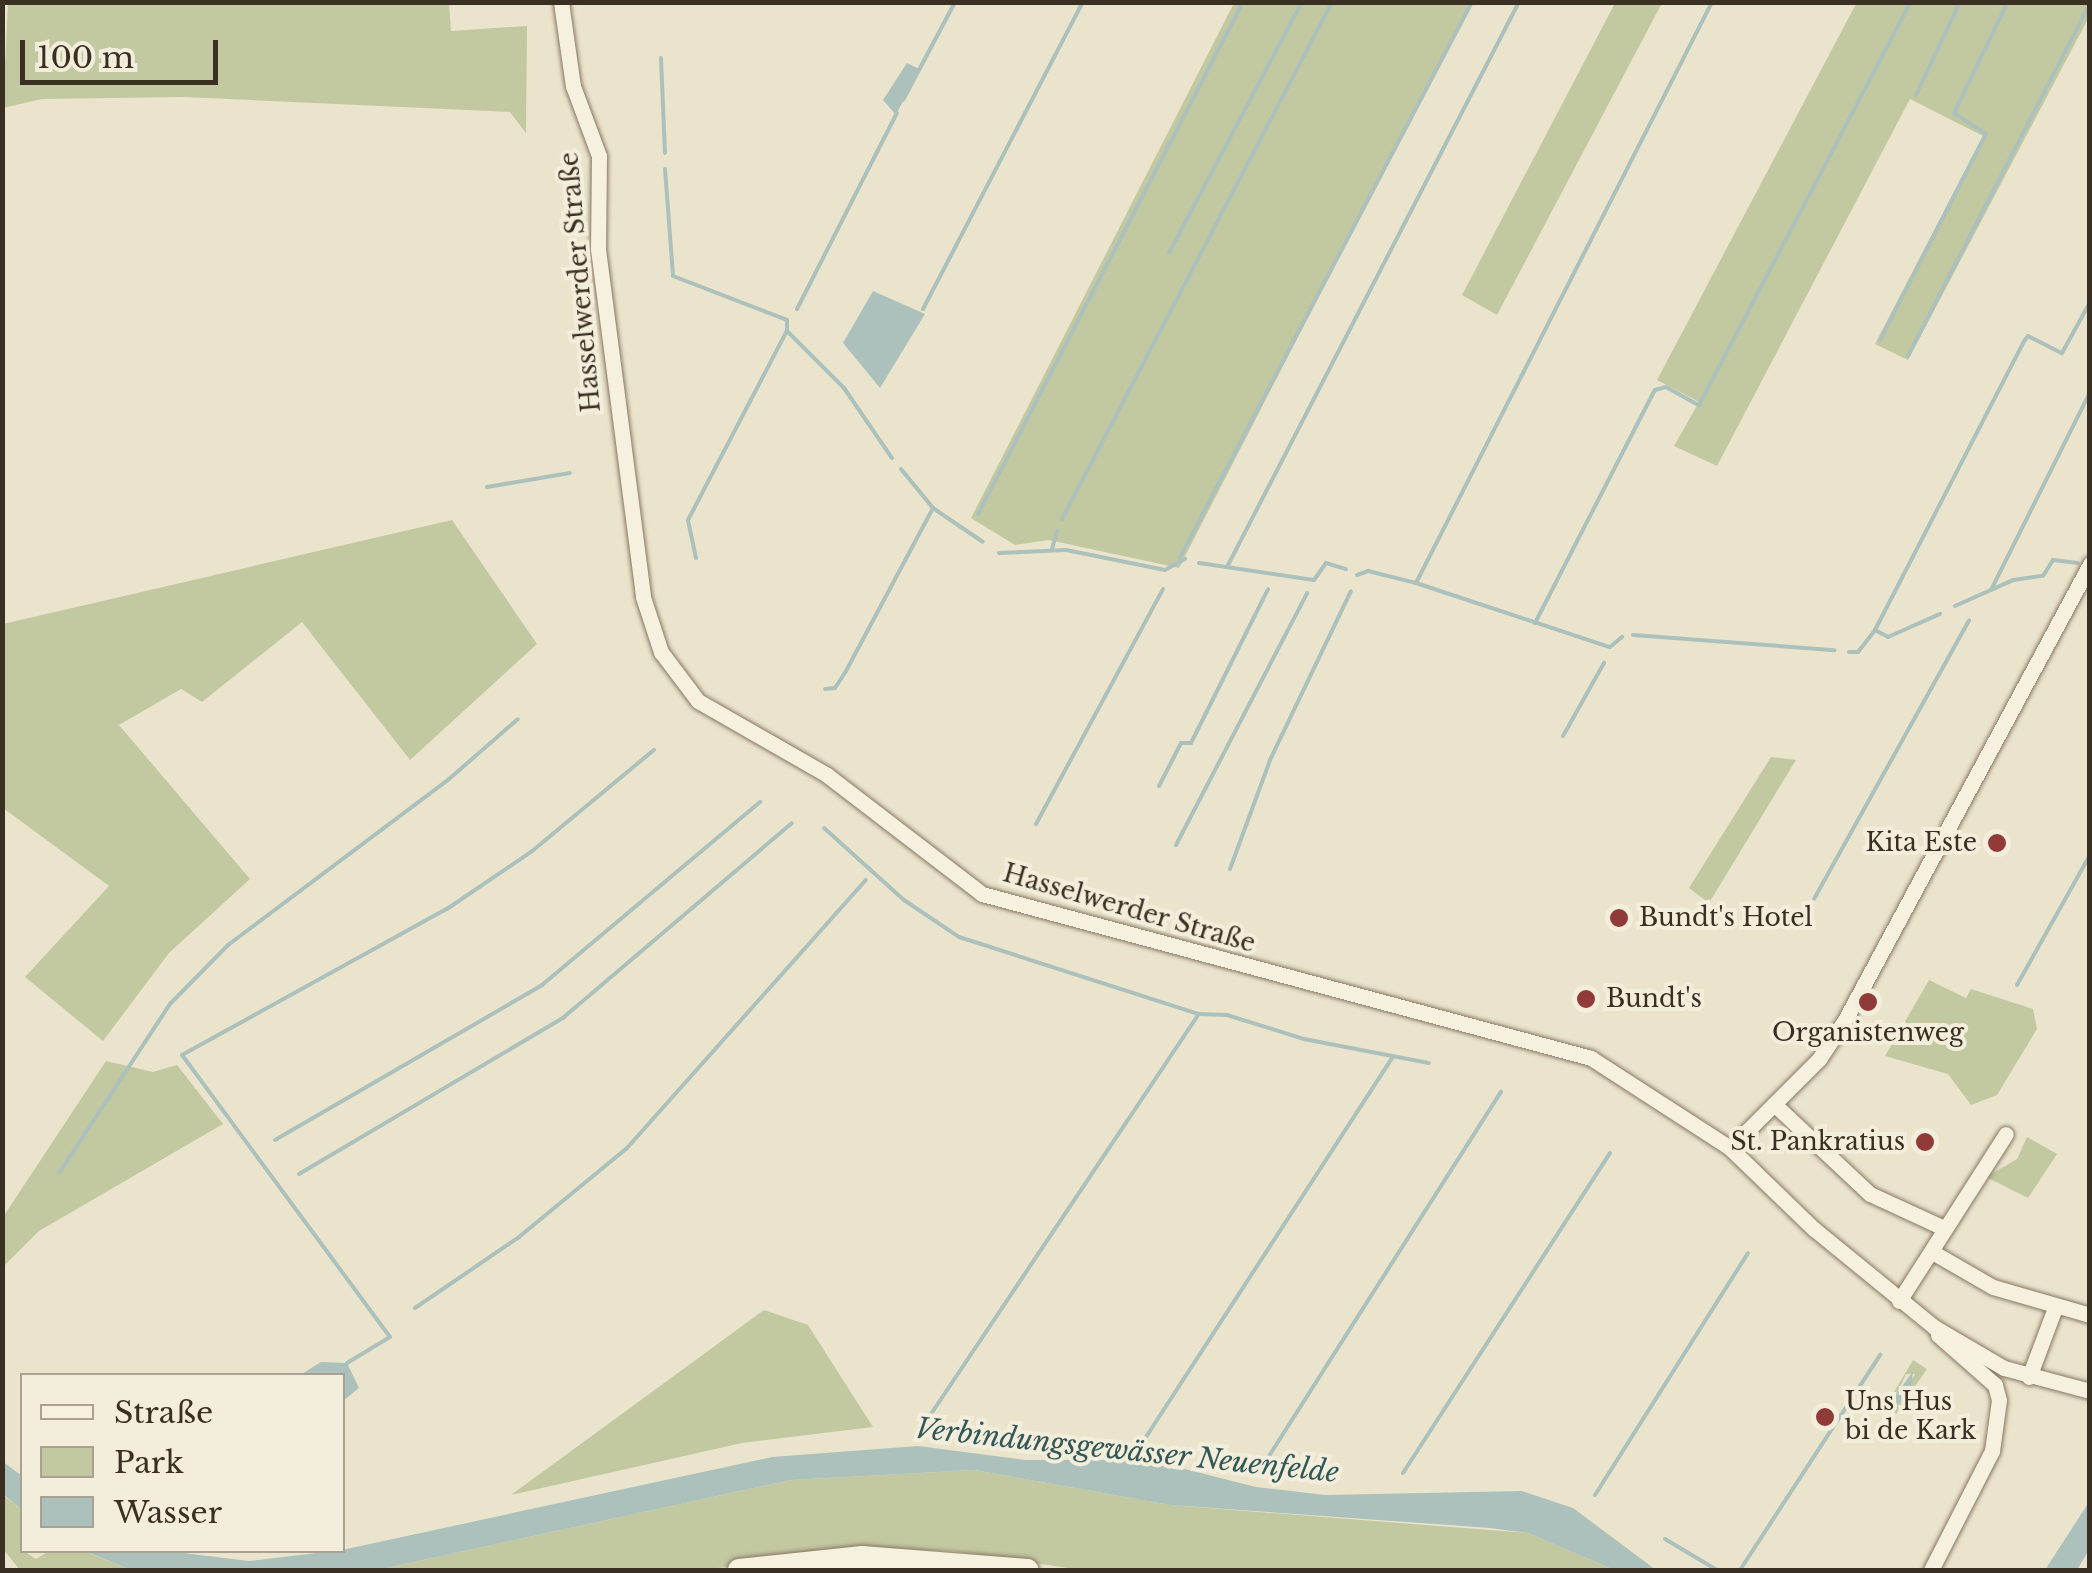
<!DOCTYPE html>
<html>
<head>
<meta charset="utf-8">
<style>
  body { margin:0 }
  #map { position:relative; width:2092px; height:1573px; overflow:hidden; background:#ebe4cd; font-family:"Libre Baskerville",serif }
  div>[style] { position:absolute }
  .green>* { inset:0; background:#c2c9a1 }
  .water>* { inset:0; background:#acc1bc }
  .stream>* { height:4px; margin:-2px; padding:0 2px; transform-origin:2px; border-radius:2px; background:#acc1bc }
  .roads { filter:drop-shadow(0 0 2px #877762) drop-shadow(0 0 2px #877762) }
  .minor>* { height:15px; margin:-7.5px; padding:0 7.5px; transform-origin:7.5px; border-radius:7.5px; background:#f6f1df }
  .secondary>* { height:22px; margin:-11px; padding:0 11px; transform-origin:11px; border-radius:11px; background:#f6f1df }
  .dots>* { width:28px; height:28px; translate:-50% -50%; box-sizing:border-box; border:5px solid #f3eedc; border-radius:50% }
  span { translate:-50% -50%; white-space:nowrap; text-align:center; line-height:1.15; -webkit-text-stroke:8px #f3eedc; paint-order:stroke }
  .street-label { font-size:25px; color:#392f23 }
  .poi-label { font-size:25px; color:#392f23 }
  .right { translate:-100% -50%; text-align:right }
  .left { translate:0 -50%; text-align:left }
  .water-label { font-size:28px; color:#345857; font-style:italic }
  .frame { position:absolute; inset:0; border:5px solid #392f23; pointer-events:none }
  .legend { position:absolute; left:20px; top:1373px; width:325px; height:180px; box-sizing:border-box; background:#f3eedc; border:2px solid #a9a292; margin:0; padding:12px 18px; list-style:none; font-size:30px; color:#392f23 }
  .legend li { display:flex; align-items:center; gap:20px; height:50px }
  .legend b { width:50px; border:2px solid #a9a292 }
  .scale { position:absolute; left:20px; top:40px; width:198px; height:45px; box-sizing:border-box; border:5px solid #392f23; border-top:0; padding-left:12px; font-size:30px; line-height:35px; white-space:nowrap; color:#392f23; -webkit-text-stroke:8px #f3eedc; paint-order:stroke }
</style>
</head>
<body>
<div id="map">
  <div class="green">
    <i style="clip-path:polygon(449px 2px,451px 31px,527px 26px,526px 133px,510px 112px,184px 97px,42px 99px,3px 108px,8px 3px)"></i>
    <i style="clip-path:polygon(1857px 2px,2089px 3px,2089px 17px,1908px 360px,1875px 344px,1983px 136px,1910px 99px,1717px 466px,1674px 446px,1699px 402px,1657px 380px)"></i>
    <i style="clip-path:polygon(1234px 3px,1470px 3px,1179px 568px,1049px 540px,1015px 545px,971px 518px)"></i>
    <i style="clip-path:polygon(1615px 3px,1662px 3px,1497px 315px,1462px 295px)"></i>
    <i style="clip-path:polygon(452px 520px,537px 644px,410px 760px,302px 622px,202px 702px,181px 689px,119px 725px,250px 879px,169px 953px,103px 1041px,25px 977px,109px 886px,3px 808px,3px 624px)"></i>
    <i style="clip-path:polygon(1771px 757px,1796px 760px,1709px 903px,1689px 888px)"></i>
    <i style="clip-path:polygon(1929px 980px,1966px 998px,1971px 989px,2033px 1009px,2037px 1029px,1997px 1095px,1971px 1105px,1948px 1074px,1885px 1056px)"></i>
    <i style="clip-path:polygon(106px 1061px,153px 1072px,177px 1065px,223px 1124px,39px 1231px,3px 1267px,3px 1217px)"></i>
    <i style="clip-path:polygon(2027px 1137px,2057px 1154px,2028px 1198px,1986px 1177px,2017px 1159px)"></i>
    <i style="clip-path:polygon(764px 1310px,808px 1325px,873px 1427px,742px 1443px,511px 1495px)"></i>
    <i style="clip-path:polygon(1913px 1360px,1927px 1369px,1896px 1414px,1892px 1411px,1915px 1374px,1906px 1374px,1890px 1410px,1885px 1407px)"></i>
    <i style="clip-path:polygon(974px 1470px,1170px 1505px,1528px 1533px,1614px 1570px,1082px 1570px,953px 1551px,859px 1548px,704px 1570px,377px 1570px,791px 1480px)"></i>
    <i style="clip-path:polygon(2px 1494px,22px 1510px,22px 1550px,36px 1559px,49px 1551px,84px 1551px,131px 1570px,20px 1570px,3px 1549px)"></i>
  </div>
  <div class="water">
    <i style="clip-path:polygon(907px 63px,919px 69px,896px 115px,883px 100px)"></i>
    <i style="clip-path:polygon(873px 291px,925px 314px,880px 388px,843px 343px)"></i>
    <i style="clip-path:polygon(321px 1362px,347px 1363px,359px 1388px,343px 1401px,342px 1376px,300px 1375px)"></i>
    <i style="clip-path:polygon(1913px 1371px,1911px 1388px,1892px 1411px,1889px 1405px)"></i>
    <i style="clip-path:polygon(918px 1446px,1025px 1460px,1149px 1460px,1256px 1487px,1325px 1495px,1522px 1491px,1573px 1508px,1656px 1570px,1614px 1570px,1528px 1533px,1490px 1528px,1170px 1505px,974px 1470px,791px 1480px,377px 1570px,131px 1570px,85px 1551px,167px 1551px,249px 1561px,342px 1550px,772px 1457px)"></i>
    <i style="clip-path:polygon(2px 1461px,22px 1476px,22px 1510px,3px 1494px)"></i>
    <i style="clip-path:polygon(2089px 1502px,2089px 1550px,2077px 1570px,2045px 1570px)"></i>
  </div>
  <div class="stream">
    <i style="left:661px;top:58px;width:95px;rotate:87.6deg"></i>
    <i style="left:1916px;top:95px;width:103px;rotate:-64.7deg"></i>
    <i style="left:903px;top:100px;width:111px;rotate:-62deg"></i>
    <i style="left:665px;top:169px;width:107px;rotate:85.7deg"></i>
    <i style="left:673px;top:276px;width:122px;rotate:21.1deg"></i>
    <i style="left:787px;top:320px;width:11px;rotate:90deg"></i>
    <i style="left:787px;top:331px;width:81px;rotate:45deg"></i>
    <i style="left:844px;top:388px;width:85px;rotate:55.6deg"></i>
    <i style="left:1169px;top:253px;width:284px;rotate:-62.1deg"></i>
    <i style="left:797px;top:309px;width:220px;rotate:-63deg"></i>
    <i style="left:923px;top:309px;width:346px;rotate:-62.5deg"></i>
    <i style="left:1880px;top:340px;width:232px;rotate:-62.8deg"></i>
    <i style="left:1986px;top:134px;width:38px;rotate:-147deg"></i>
    <i style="left:1954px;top:113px;width:123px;rotate:-64.1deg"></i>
    <i style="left:1908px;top:356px;width:396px;rotate:-62.7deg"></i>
    <i style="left:901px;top:469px;width:50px;rotate:50.6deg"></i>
    <i style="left:933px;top:508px;width:60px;rotate:34.2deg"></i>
    <i style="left:487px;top:487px;width:84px;rotate:-9.6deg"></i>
    <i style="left:978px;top:514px;width:577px;rotate:-62.63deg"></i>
    <i style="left:1062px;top:519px;width:583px;rotate:-62.42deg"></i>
    <i style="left:1052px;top:549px;width:19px;rotate:-74deg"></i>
    <i style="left:999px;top:553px;width:67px;rotate:-2.6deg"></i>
    <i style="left:1066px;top:550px;width:101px;rotate:11.4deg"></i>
    <i style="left:1165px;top:570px;width:23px;rotate:-29deg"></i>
    <i style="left:1180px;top:557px;width:627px;rotate:-62.25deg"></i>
    <i style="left:696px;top:558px;width:39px;rotate:-102deg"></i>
    <i style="left:688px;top:520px;width:213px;rotate:-62.4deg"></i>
    <i style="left:1199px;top:563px;width:116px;rotate:8.4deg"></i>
    <i style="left:1314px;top:580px;width:21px;rotate:-55deg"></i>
    <i style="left:1326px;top:563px;width:21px;rotate:17deg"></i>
    <i style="left:1227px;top:567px;width:636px;rotate:-62.67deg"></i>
    <i style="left:1357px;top:575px;width:12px;rotate:-20deg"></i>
    <i style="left:1368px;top:571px;width:49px;rotate:14deg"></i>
    <i style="left:1416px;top:583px;width:204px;rotate:18.3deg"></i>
    <i style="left:1610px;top:647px;width:16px;rotate:-40deg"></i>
    <i style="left:1416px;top:583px;width:652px;rotate:-63deg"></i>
    <i style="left:1991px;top:590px;width:221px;rotate:-63.4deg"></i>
    <i style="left:1955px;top:606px;width:64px;rotate:-24.1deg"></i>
    <i style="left:2013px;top:580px;width:30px;rotate:-8deg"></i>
    <i style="left:2043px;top:576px;width:19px;rotate:-58deg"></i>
    <i style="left:2053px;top:560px;width:25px;rotate:7deg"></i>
    <i style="left:1535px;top:623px;width:262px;rotate:-62.8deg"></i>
    <i style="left:1655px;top:390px;width:11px;rotate:-15deg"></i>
    <i style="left:1666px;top:387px;width:38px;rotate:29deg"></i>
    <i style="left:1699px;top:405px;width:455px;rotate:-62.3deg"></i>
    <i style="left:1875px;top:630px;width:15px;rotate:28deg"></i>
    <i style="left:1888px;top:637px;width:57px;rotate:-23.9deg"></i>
    <i style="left:1633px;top:635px;width:202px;rotate:4.3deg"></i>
    <i style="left:1849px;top:652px;width:9px"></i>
    <i style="left:1858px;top:652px;width:28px;rotate:-52deg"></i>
    <i style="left:1875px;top:630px;width:326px;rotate:-62.7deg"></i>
    <i style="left:2025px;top:340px;width:5px;rotate:-53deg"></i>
    <i style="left:2028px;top:336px;width:38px;rotate:27deg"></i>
    <i style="left:2062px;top:353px;width:58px;rotate:-61.2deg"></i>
    <i style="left:825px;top:689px;width:10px;rotate:-6deg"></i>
    <i style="left:835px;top:688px;width:20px;rotate:-57deg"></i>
    <i style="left:846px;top:671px;width:185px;rotate:-61.9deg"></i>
    <i style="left:1563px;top:736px;width:84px;rotate:-60.7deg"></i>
    <i style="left:1159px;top:786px;width:48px;rotate:-62.9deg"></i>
    <i style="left:1181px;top:743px;width:10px"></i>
    <i style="left:1191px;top:743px;width:172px;rotate:-63.4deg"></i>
    <i style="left:1036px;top:824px;width:267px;rotate:-61.6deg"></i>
    <i style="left:824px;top:828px;width:108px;rotate:42deg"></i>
    <i style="left:904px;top:900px;width:66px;rotate:33.9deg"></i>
    <i style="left:959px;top:937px;width:252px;rotate:17.8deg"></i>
    <i style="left:1199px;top:1014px;width:28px;rotate:2deg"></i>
    <i style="left:1227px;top:1015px;width:81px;rotate:17.3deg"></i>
    <i style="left:1304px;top:1039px;width:127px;rotate:10.9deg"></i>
    <i style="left:1176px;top:845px;width:284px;rotate:-62.5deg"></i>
    <i style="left:1230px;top:869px;width:116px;rotate:-69.8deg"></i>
    <i style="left:1270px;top:760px;width:187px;rotate:-64.4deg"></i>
    <i style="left:1814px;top:899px;width:319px;rotate:-60.9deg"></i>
    <i style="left:2017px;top:985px;width:149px;rotate:-60.7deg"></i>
    <i style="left:275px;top:1140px;width:309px;rotate:-30.1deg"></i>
    <i style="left:542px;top:985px;width:285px;rotate:-40deg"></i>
    <i style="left:60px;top:1172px;width:201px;rotate:-56.8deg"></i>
    <i style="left:170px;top:1004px;width:83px;rotate:-45.5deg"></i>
    <i style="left:228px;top:945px;width:276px;rotate:-36.9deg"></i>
    <i style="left:449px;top:779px;width:91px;rotate:-41deg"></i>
    <i style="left:299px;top:1174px;width:308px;rotate:-30.6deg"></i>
    <i style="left:564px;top:1017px;width:299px;rotate:-40.4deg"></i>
    <i style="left:415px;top:1308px;width:126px;rotate:-34.3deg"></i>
    <i style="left:519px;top:1237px;width:140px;rotate:-39.5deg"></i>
    <i style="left:627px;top:1148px;width:359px;rotate:-48.3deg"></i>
    <i style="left:347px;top:1363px;width:50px;rotate:-31.2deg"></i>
    <i style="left:390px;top:1337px;width:350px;rotate:-126.4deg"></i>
    <i style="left:182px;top:1055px;width:303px;rotate:-28.9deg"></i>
    <i style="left:447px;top:909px;width:102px;rotate:-34.2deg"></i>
    <i style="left:531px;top:852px;width:160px;rotate:-39.7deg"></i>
    <i style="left:929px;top:1417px;width:485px;rotate:-56.2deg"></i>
    <i style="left:1146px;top:1437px;width:452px;rotate:-57deg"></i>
    <i style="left:1269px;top:1456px;width:432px;rotate:-57.5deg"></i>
    <i style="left:1403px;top:1473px;width:381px;rotate:-57.1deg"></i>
    <i style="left:1595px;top:1495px;width:286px;rotate:-57.7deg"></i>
    <i style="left:1665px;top:1539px;width:61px;rotate:30.8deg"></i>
    <i style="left:1740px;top:1570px;width:257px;rotate:-56.9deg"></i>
  </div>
  <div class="roads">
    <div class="minor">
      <i style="left:561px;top:2px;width:85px;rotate:81.9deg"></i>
      <i style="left:573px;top:86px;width:75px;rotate:69.6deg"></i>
      <i style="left:599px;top:156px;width:93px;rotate:90.6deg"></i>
      <i style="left:598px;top:249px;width:351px;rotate:82.6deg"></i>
      <i style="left:643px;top:597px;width:58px;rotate:71.9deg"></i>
      <i style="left:661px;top:652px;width:61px;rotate:52.9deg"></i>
      <i style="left:698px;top:701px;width:149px;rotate:29.8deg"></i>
      <i style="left:827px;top:775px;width:195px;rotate:37.5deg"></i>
      <i style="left:982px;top:894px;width:631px;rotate:15.07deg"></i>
      <i style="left:1591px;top:1058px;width:166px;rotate:32.9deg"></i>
      <i style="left:1730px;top:1148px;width:117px;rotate:44deg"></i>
      <i style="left:1814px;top:1229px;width:155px;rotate:39.2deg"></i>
      <i style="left:1934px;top:1327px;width:81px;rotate:30.4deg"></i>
      <i style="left:2004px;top:1368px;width:89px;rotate:15deg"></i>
      <i style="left:1774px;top:1104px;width:132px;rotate:43.2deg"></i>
      <i style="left:1870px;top:1194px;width:81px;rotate:24.7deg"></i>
      <i style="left:1730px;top:1148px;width:126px;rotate:-45deg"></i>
      <i style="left:1819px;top:1059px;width:47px;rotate:-56.3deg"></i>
      <i style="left:1845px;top:1020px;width:518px;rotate:-61.75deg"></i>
      <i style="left:1934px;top:1253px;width:68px;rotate:30deg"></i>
      <i style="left:1993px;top:1287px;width:101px;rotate:16.1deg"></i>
      <i style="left:1899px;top:1301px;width:198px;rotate:-57.4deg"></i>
      <i style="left:2029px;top:1377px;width:74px;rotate:-69.4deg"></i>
      <i style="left:1931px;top:1570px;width:134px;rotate:-62.9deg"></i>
      <i style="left:1992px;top:1451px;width:51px;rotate:-82.2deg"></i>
      <i style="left:1999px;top:1400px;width:16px;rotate:-105deg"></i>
      <i style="left:1995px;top:1385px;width:76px;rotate:-138.7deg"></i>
    </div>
    <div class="secondary">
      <i style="left:739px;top:1570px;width:124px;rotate:-6deg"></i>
      <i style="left:862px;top:1557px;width:166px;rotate:4.5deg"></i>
    </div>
  </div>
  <div class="dots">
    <i style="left:1997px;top:843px;background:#903b38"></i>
    <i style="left:1619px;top:918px;background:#903b38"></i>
    <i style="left:1586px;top:999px;background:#903b38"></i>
    <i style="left:1868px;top:1002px;background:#903b38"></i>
    <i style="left:1925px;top:1142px;background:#903b38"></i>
    <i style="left:1825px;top:1417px;background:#903b38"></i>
  </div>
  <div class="street-label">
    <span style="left:581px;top:282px;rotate:-95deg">Hasselwerder Straße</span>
    <span style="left:1129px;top:909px;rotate:16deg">Hasselwerder Straße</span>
  </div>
  <div class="poi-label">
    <span class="right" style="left:1977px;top:843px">Kita Este</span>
    <span class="left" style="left:1639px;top:918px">Bundt's Hotel</span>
    <span class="left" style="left:1606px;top:999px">Bundt's</span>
    <span style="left:1868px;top:1033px">Organistenweg</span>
    <span class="right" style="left:1905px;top:1142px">St. Pankratius</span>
    <span class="left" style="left:1845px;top:1417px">Uns Hus<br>bi de Kark</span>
  </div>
  <div class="water-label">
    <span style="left:1127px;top:1451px;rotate:6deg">Verbindungsgewässer Neuenfelde</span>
  </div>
  <div class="frame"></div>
  <ul class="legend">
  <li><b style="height:12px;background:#f6f1df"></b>Straße</li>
  <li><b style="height:28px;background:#c2c9a1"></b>Park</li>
  <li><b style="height:28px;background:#acc1bc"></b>Wasser</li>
  </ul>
  <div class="scale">100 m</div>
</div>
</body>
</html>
